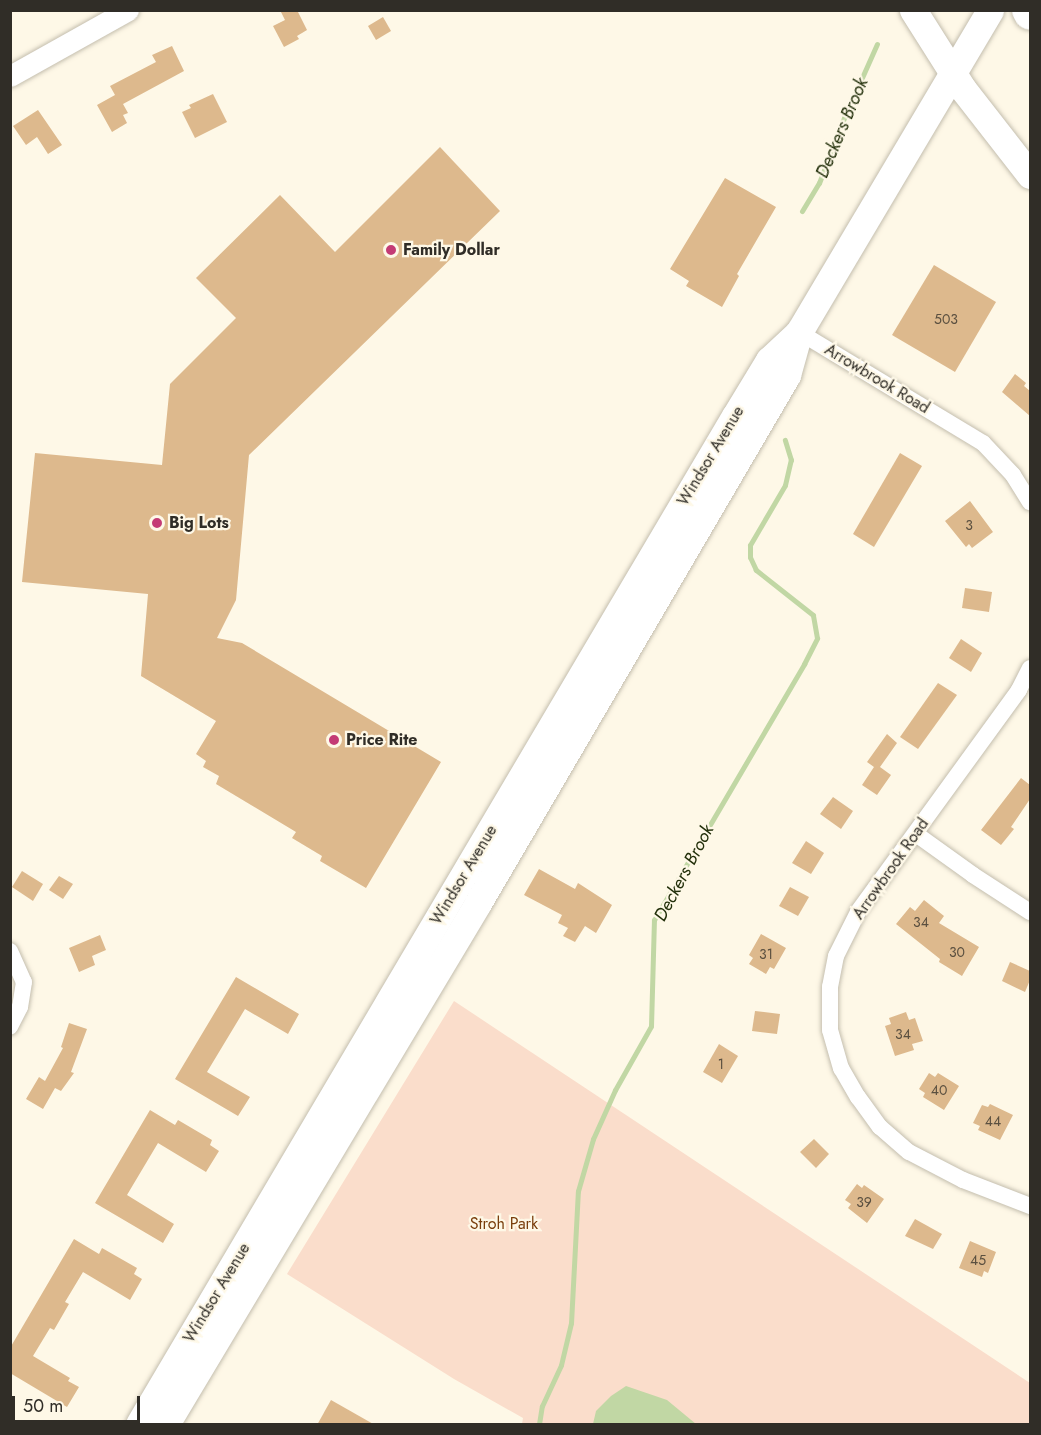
<!DOCTYPE html>
<html>
<head>
<meta charset="utf-8">
<style>
  body { margin:0 }
  #map { position:relative; width:1041px; height:1435px; overflow:hidden; background:#fef8e7; font-family:Jost,sans-serif }
  div>[style] { position:absolute }
  .green>* { inset:0; background:#faddcb }
  .water>* { inset:0; background:#c1d7a4 }
  .stream>* { height:5px; margin:-2.5px; padding:0 2.5px; transform-origin:2.5px; border-radius:2.5px; background:#c1d7a4 }
  .building>* { inset:0; background:#ddb98d }
  .roads { filter:drop-shadow(0 0 2px #c4beae) drop-shadow(0 0 2px #c4beae) }
  .minor>* { height:16px; margin:-8px; padding:0 8px; transform-origin:8px; border-radius:8px; background:#fff }
  .tertiary>* { height:21px; margin:-10.5px; padding:0 10.5px; transform-origin:10.5px; border-radius:10.5px; background:#fff }
  .primary>* { height:27px; margin:-13.5px; padding:0 13.5px; transform-origin:13.5px; border-radius:13.5px; background:#fff }
  .motorway>* { height:32px; margin:-16px; padding:0 16px; transform-origin:16px; border-radius:16px; background:#fff }
  .dots>* { width:16px; height:16px; translate:-50% -50%; box-sizing:border-box; border:3px solid #fef8e7; border-radius:50% }
  span { translate:-50% -50%; white-space:nowrap; text-align:center; line-height:1.15; -webkit-text-stroke:4.5px #fef8e7; paint-order:stroke }
  .number-label { font-size:14px; color:#5b5040 }
  .number-label span { -webkit-text-stroke-width:0 }
  .poi-label { font-size:16px; color:#302d27; font-weight:700 }
  .left { translate:0 -50%; text-align:left }
  .street-label { font-size:16px; color:#302d27 }
  .park-label { font-size:16px; color:#793d0b }
  .water-label { font-size:18px; color:#23300b; font-style:italic }
  .frame { position:absolute; inset:0; border:12px solid #302d27; pointer-events:none }
  .scale { position:absolute; left:12px; top:1396px; width:128px; height:27px; box-sizing:border-box; border:3px solid #302d27; border-top:0; padding-left:8px; font-size:18px; line-height:21px; white-space:nowrap; color:#302d27; -webkit-text-stroke:4px #fef8e7; paint-order:stroke }
</style>
</head>
<body>
<div id="map">
  <div class="green">
    <i style="clip-path:polygon(454px 1001px,1030px 1383px,1030px 1424px,522px 1424px,523px 1418px,454px 1379px,287px 1274px)"></i>
  </div>
  <div class="water">
    <i style="clip-path:polygon(626px 1386px,667px 1400px,696px 1424px,593px 1424px,596px 1411px,611px 1396px)"></i>
  </div>
  <div class="stream">
    <i style="left:802px;top:211px;width:33px;rotate:-59deg"></i>
    <i style="left:819px;top:183px;width:70px;rotate:-69deg"></i>
    <i style="left:844px;top:118px;width:81px;rotate:-66deg"></i>
    <i style="left:539px;top:1424px;width:18px;rotate:-81deg"></i>
    <i style="left:542px;top:1406px;width:45px;rotate:-65.1deg"></i>
    <i style="left:561px;top:1365px;width:43px;rotate:-76.6deg"></i>
    <i style="left:571px;top:1323px;width:132px;rotate:-87deg"></i>
    <i style="left:578px;top:1191px;width:54px;rotate:-73.9deg"></i>
    <i style="left:593px;top:1139px;width:54px;rotate:-65.8deg"></i>
    <i style="left:615px;top:1090px;width:73px;rotate:-60.6deg"></i>
    <i style="left:651px;top:1026px;width:106px;rotate:-88.4deg"></i>
    <i style="left:654px;top:920px;width:297px;rotate:-59.6deg"></i>
    <i style="left:804px;top:664px;width:29px;rotate:-63deg"></i>
    <i style="left:817px;top:638px;width:23px;rotate:-100deg"></i>
    <i style="left:813px;top:615px;width:73px;rotate:-141.7deg"></i>
    <i style="left:756px;top:570px;width:14px;rotate:-115deg"></i>
    <i style="left:750px;top:557px;width:12px;rotate:-90deg"></i>
    <i style="left:750px;top:545px;width:69px;rotate:-59.7deg"></i>
    <i style="left:785px;top:485px;width:26px;rotate:-77deg"></i>
    <i style="left:791px;top:460px;width:21px;rotate:-107deg"></i>
  </div>
  <div class="building">
    <i style="clip-path:polygon(280px 10px,297px 10px,307px 30px,297px 36px,299px 39px,284px 47px,273px 26px,285px 20px)"></i>
    <i style="clip-path:polygon(383px 17px,391px 31px,376px 40px,368px 26px)"></i>
    <i style="clip-path:polygon(172px 46px,184px 71px,123px 104px,128px 113px,123px 115px,127px 123px,112px 132px,97px 105px,115px 95px,110px 86px,156px 62px,152px 55px)"></i>
    <i style="clip-path:polygon(213px 94px,227px 122px,195px 138px,182px 112px,191px 108px,189px 105px)"></i>
    <i style="clip-path:polygon(38px 110px,62px 145px,48px 154px,37px 137px,26px 145px,13px 126px)"></i>
    <i style="clip-path:polygon(440px 147px,500px 211px,249px 455px,236px 600px,217px 638px,242px 643px,441px 762px,366px 888px,320px 861px,322px 856px,292px 838px,296px 832px,216px 784px,219px 776px,203px 767px,206px 761px,196px 754px,216px 721px,141px 676px,148px 594px,22px 582px,35px 453px,162px 465px,170px 384px,236px 318px,196px 278px,280px 195px,335px 252px)"></i>
    <i style="clip-path:polygon(725px 178px,776px 207px,737px 274px,739px 276px,722px 307px,686px 286px,689px 281px,670px 269px)"></i>
    <i style="clip-path:polygon(934px 265px,996px 302px,955px 372px,892px 335px)"></i>
    <i style="clip-path:polygon(1015px 374px,1026px 383px,1024px 386px,1030px 391px,1030px 416px,1002px 392px)"></i>
    <i style="clip-path:polygon(900px 453px,922px 466px,874px 547px,853px 534px)"></i>
    <i style="clip-path:polygon(970px 501px,993px 532px,972px 548px,969px 544px,966px 547px,945px 521px)"></i>
    <i style="clip-path:polygon(965px 588px,992px 592px,989px 612px,962px 608px)"></i>
    <i style="clip-path:polygon(961px 639px,982px 653px,971px 672px,949px 658px)"></i>
    <i style="clip-path:polygon(938px 683px,957px 695px,918px 749px,900px 737px)"></i>
    <i style="clip-path:polygon(887px 734px,897px 743px,880px 767px,891px 775px,877px 795px,862px 785px,874px 767px,867px 762px)"></i>
    <i style="clip-path:polygon(1021px 778px,1030px 785px,1030px 799px,1011px 827px,1014px 829px,1001px 845px,981px 830px)"></i>
    <i style="clip-path:polygon(833px 797px,853px 811px,841px 829px,820px 814px)"></i>
    <i style="clip-path:polygon(806px 841px,824px 853px,811px 874px,792px 863px)"></i>
    <i style="clip-path:polygon(539px 869px,575px 889px,578px 883px,612px 905px,596px 933px,585px 926px,575px 942px,563px 936px,568px 928px,558px 923px,562px 915px,524px 895px)"></i>
    <i style="clip-path:polygon(22px 871px,43px 884px,33px 901px,12px 887px)"></i>
    <i style="clip-path:polygon(59px 876px,73px 884px,63px 899px,49px 890px)"></i>
    <i style="clip-path:polygon(790px 887px,809px 897px,798px 916px,779px 906px)"></i>
    <i style="clip-path:polygon(924px 900px,944px 916px,939px 923px,979px 947px,962px 976px,939px 962px,940px 959px,896px 924px,910px 907px,915px 911px)"></i>
    <i style="clip-path:polygon(761px 934px,786px 948px,774px 969px,770px 967px,766px 974px,749px 964px,753px 958px,749px 955px)"></i>
    <i style="clip-path:polygon(100px 935px,106px 950px,92px 956px,95px 965px,79px 972px,69px 948px)"></i>
    <i style="clip-path:polygon(1010px 962px,1030px 971px,1030px 980px,1025px 992px,1002px 981px)"></i>
    <i style="clip-path:polygon(236px 977px,299px 1014px,288px 1034px,245px 1009px,207px 1072px,250px 1097px,238px 1116px,175px 1079px)"></i>
    <i style="clip-path:polygon(755px 1011px,780px 1014px,777px 1034px,752px 1031px)"></i>
    <i style="clip-path:polygon(906px 1012px,909px 1020px,915px 1018px,923px 1041px,912px 1044px,914px 1050px,895px 1056px,885px 1026px,891px 1024px,889px 1018px)"></i>
    <i style="clip-path:polygon(69px 1023px,87px 1029px,71px 1072px,74px 1073px,61px 1091px,55px 1088px,43px 1109px,26px 1099px,39px 1077px,45px 1081px,63px 1048px,61px 1047px)"></i>
    <i style="clip-path:polygon(719px 1044px,738px 1056px,722px 1083px,703px 1072px)"></i>
    <i style="clip-path:polygon(929px 1073px,935px 1077px,938px 1073px,959px 1086px,944px 1110px,923px 1097px,925px 1093px,919px 1089px)"></i>
    <i style="clip-path:polygon(990px 1104px,1013px 1115px,1000px 1140px,978px 1130px,980px 1126px,973px 1123px,982px 1105px,988px 1107px)"></i>
    <i style="clip-path:polygon(150px 1110px,175px 1125px,178px 1120px,212px 1140px,210px 1145px,219px 1151px,206px 1172px,158px 1143px,127px 1195px,174px 1224px,163px 1243px,95px 1203px)"></i>
    <i style="clip-path:polygon(814px 1139px,829px 1154px,816px 1168px,800px 1152px)"></i>
    <i style="clip-path:polygon(857px 1184px,862px 1188px,864px 1185px,884px 1199px,867px 1223px,848px 1208px,851px 1204px,845px 1200px)"></i>
    <i style="clip-path:polygon(915px 1219px,942px 1234px,933px 1249px,905px 1236px)"></i>
    <i style="clip-path:polygon(74px 1239px,99px 1254px,102px 1248px,137px 1268px,134px 1274px,142px 1279px,130px 1300px,83px 1272px,65px 1302px,69px 1304px,54px 1330px,50px 1328px,33px 1356px,70px 1378px,68px 1381px,79px 1387px,67px 1407px,10px 1373px,10px 1348px)"></i>
    <i style="clip-path:polygon(970px 1241px,996px 1252px,988px 1273px,984px 1271px,982px 1277px,959px 1268px)"></i>
    <i style="clip-path:polygon(331px 1400px,375px 1425px,317px 1425px)"></i>
  </div>
  <div class="roads">
    <div class="minor">
      <i style="left:799px;top:332px;width:215px;rotate:31.1deg"></i>
      <i style="left:983px;top:443px;width:44px;rotate:46.8deg"></i>
      <i style="left:1013px;top:475px;width:32px;rotate:58deg"></i>
      <i style="left:1030px;top:668px;width:25px;rotate:117deg"></i>
      <i style="left:1019px;top:690px;width:274px;rotate:126deg"></i>
      <i style="left:858px;top:912px;width:49px;rotate:116.6deg"></i>
      <i style="left:836px;top:956px;width:32px;rotate:101deg"></i>
      <i style="left:830px;top:987px;width:43px;rotate:90deg"></i>
      <i style="left:830px;top:1030px;width:40px;rotate:74deg"></i>
      <i style="left:841px;top:1068px;width:34px;rotate:60deg"></i>
      <i style="left:858px;top:1097px;width:37px;rotate:54deg"></i>
      <i style="left:880px;top:1127px;width:38px;rotate:41deg"></i>
      <i style="left:909px;top:1152px;width:61px;rotate:27.4deg"></i>
      <i style="left:963px;top:1180px;width:72px;rotate:21.2deg"></i>
      <i style="left:916px;top:834px;width:70px;rotate:35.7deg"></i>
      <i style="left:973px;top:875px;width:68px;rotate:33deg"></i>
      <i style="left:10px;top:951px;width:34px;rotate:66deg"></i>
      <i style="left:24px;top:982px;width:25px;rotate:99deg"></i>
      <i style="left:20px;top:1007px;width:22px;rotate:117deg"></i>
    </div>
    <div class="tertiary">
      <i style="left:10px;top:76px;width:135px;rotate:-29.2deg"></i>
    </div>
    <div class="primary">
      <i style="left:913px;top:10px;width:93px;rotate:57.7deg"></i>
      <i style="left:963px;top:89px;width:109px;rotate:52.1deg"></i>
      <i style="left:139px;top:1424px;width:1171px;rotate:-59.41deg"></i>
      <i style="left:735px;top:416px;width:66px;rotate:-58.7deg"></i>
      <i style="left:769px;top:360px;width:41px;rotate:-43deg"></i>
      <i style="left:799px;top:332px;width:374px;rotate:-59.3deg"></i>
      <i style="left:166px;top:1424px;width:607px;rotate:-59.08deg"></i>
      <i style="left:478px;top:903px;width:612px;rotate:-59.66deg"></i>
      <i style="left:787px;top:375px;width:45px;rotate:-74.4deg"></i>
    </div>
    <div class="motorway">
      <i style="left:1028px;top:10px;width:4px;rotate:63deg"></i>
    </div>
  </div>
  <div class="dots">
    <i style="left:391px;top:250px;background:#c43b75"></i>
    <i style="left:157px;top:523px;background:#c43b75"></i>
    <i style="left:334px;top:740px;background:#c43b75"></i>
  </div>
  <div class="number-label">
    <span style="left:946px;top:319px">503</span>
    <span style="left:969px;top:525px">3</span>
    <span style="left:921px;top:922px">34</span>
    <span style="left:957px;top:952px">30</span>
    <span style="left:766px;top:954px">31</span>
    <span style="left:903px;top:1034px">34</span>
    <span style="left:721px;top:1064px">1</span>
    <span style="left:939px;top:1090px">40</span>
    <span style="left:993px;top:1121px">44</span>
    <span style="left:864px;top:1202px">39</span>
    <span style="left:978px;top:1260px">45</span>
  </div>
  <div class="poi-label">
    <span class="left" style="left:403px;top:250px">Family Dollar</span>
    <span class="left" style="left:169px;top:523px">Big Lots</span>
    <span class="left" style="left:346px;top:740px">Price Rite</span>
  </div>
  <div class="street-label">
    <span style="left:877px;top:379px;rotate:31deg">Arrowbrook Road</span>
    <span style="left:711px;top:456px;rotate:-59deg">Windsor Avenue</span>
    <span style="left:891px;top:869px;rotate:-55deg">Arrowbrook Road</span>
    <span style="left:464px;top:875px;rotate:-59deg">Windsor Avenue</span>
    <span style="left:217px;top:1293px;rotate:-59deg">Windsor Avenue</span>
  </div>
  <div class="park-label">
    <span style="left:504px;top:1224px">Stroh Park</span>
  </div>
  <div class="water-label">
    <span style="left:842px;top:128px;rotate:-67deg">Deckers Brook</span>
    <span style="left:684px;top:873px;rotate:-62deg">Deckers Brook</span>
  </div>
  <div class="frame"></div>
  <div class="scale">50 m</div>
</div>
</body>
</html>
